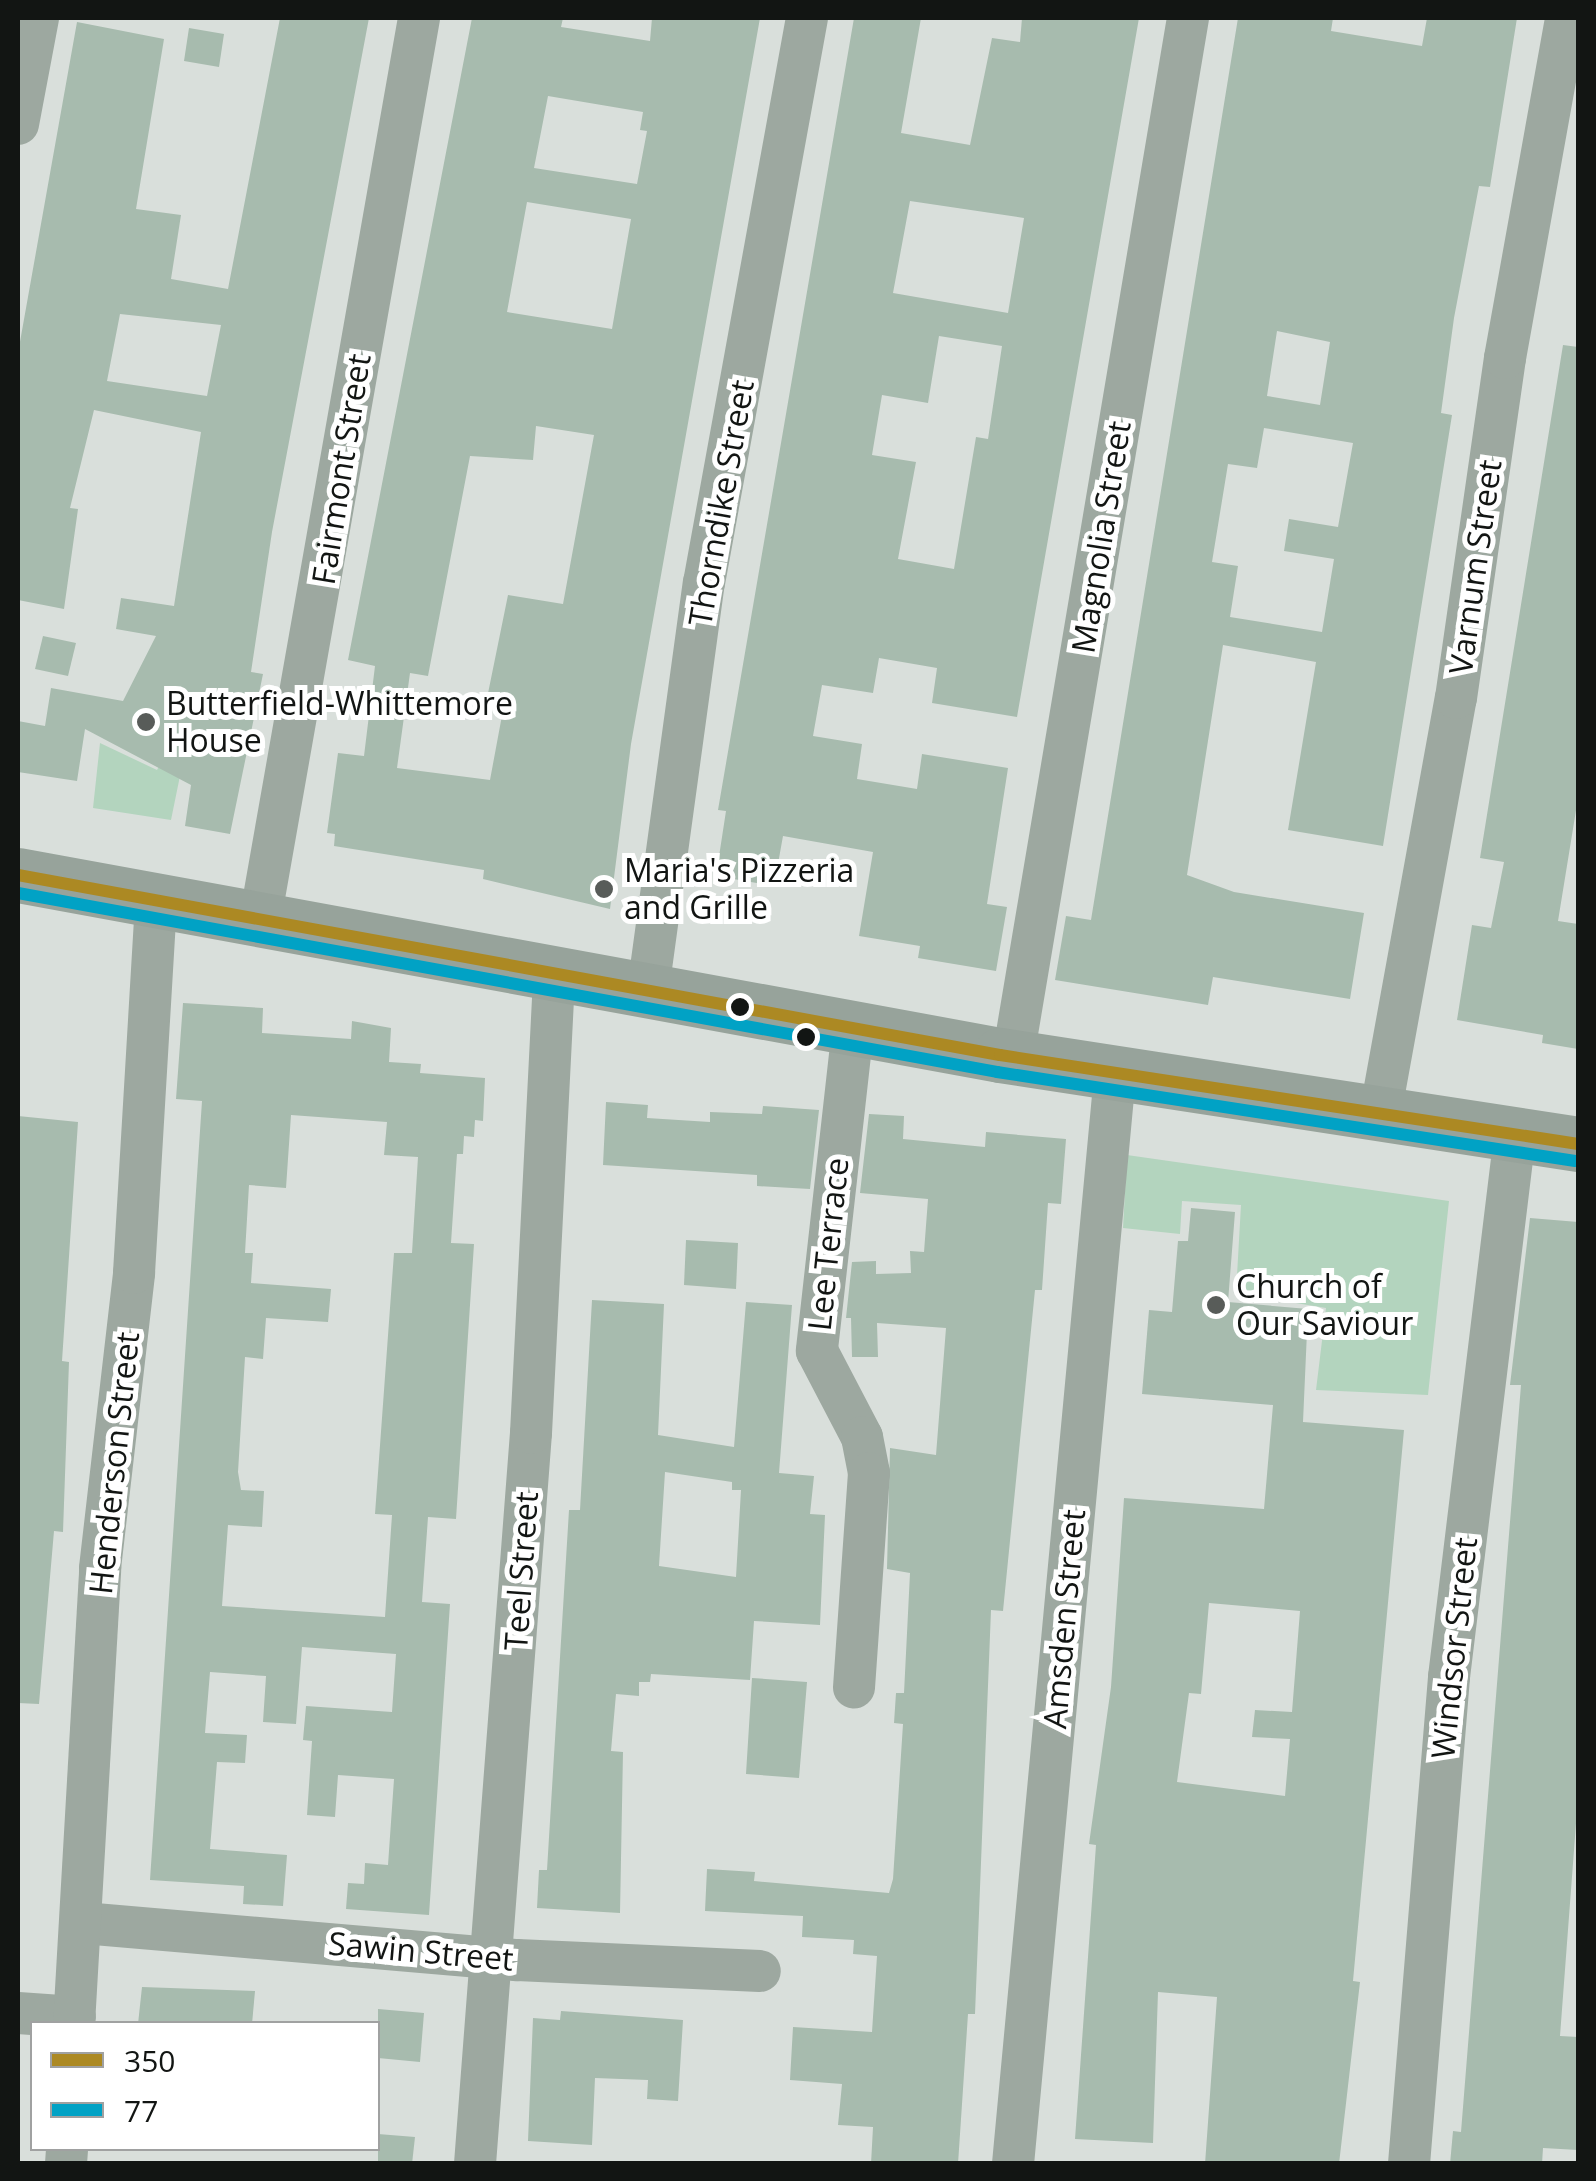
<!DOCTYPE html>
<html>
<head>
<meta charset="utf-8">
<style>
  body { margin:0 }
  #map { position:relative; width:1596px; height:2181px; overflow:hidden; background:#d9dfdb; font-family:"Open Sans",sans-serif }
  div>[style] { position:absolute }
  .green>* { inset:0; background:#b3d4be }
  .building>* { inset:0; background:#a7bbae }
  .minor>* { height:42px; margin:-21px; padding:0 21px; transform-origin:21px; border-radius:21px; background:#9da8a0 }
  .highway>* { height:55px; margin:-27.5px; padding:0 27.5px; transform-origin:27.5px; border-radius:27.5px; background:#97a39b }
  .bus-1>* { height:12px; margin:-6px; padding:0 6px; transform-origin:6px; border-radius:6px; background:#ac8923 }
  .bus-2>* { height:12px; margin:-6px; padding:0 6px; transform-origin:6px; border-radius:6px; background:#01a2c5 }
  .dots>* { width:28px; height:28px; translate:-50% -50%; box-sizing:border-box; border:5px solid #fff; border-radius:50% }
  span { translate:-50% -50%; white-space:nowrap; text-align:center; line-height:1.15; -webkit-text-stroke:10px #fff; paint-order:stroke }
  .street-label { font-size:32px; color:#121513 }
  .poi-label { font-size:32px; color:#121513 }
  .left { translate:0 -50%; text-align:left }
  .frame { position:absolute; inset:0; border:20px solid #121513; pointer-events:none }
  .legend { position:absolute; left:30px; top:2021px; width:350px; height:130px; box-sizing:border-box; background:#fff; border:2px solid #a0a1a1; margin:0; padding:12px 18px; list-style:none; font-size:30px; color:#121513 }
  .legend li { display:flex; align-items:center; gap:20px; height:50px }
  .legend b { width:50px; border:2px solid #a0a1a1 }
</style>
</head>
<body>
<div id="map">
  <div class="green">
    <i style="clip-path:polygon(186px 716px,192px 717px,171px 820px,93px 808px,100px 743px,157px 770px)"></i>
    <i style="clip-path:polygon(1127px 1155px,1449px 1201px,1428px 1395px,1316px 1390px,1326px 1308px,1236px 1293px,1241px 1205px,1182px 1201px,1180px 1234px,1123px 1228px)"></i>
  </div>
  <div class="building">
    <i style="clip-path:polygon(evenodd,280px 18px,369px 18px,272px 532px,251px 672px,263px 674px,230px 834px,185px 826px,191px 785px,85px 729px,77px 781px,18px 772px,18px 721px,45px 726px,51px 688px,123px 701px,156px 636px,116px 629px,121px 598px,174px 606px,201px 432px,94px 410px,70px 508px,78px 509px,64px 609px,18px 600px,18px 353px,77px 22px,164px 39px,136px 209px,181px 215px,171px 279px,228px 289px,280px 18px,120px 314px,221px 325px,207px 396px,107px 381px,120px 314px)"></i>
    <i style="clip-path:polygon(evenodd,472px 18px,563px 18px,561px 27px,650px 41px,652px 18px,760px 18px,631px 744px,610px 909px,483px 879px,484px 870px,334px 846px,335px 834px,327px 833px,338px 753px,364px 756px,375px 666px,348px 660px,472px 18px,548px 96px,643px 112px,640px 130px,647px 131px,637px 184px,534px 168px,548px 96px,472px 18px,527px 202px,631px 219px,612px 329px,507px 312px,527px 202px,472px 18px,536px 426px,594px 435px,563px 604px,508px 595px,485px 708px,503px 710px,490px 780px,397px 768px,410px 673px,428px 676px,470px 456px,533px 460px,536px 426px)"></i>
    <i style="clip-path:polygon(evenodd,854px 18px,921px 18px,901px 133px,970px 145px,992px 38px,1020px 42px,1022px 18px,1139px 18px,1017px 717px,932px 703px,937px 668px,879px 658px,873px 693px,822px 685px,813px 736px,862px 744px,857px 779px,917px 789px,922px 754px,1008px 768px,987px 904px,1007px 907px,996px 971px,918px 958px,920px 946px,859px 936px,873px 852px,783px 836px,774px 886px,716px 876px,726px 811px,718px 810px,854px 18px,910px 201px,1024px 218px,1008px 313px,893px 293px,910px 201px,854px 18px,939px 336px,1002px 346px,988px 439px,976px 437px,954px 569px,898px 559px,916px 462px,872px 455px,882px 395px,928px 403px,939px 336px)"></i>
    <i style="clip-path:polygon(evenodd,1238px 18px,1333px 18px,1331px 31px,1422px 46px,1427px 18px,1517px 18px,1490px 187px,1479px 186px,1454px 318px,1441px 413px,1452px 415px,1383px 846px,1288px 830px,1316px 662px,1223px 645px,1187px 875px,1234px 892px,1364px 913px,1350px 999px,1213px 977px,1208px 1005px,1055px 980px,1066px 916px,1091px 920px,1238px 18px,1277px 331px,1330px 342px,1320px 405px,1267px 396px,1277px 331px,1238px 18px,1264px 428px,1353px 443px,1338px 527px,1289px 519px,1284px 551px,1334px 559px,1322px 632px,1230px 617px,1238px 566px,1212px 562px,1228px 464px,1257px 468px,1264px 428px)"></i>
    <i style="clip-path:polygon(189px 28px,224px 34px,219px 67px,184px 61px)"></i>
    <i style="clip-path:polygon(1563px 345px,1578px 347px,1578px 798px,1558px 921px,1578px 924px,1578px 1049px,1542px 1043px,1543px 1035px,1457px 1020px,1472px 925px,1491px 928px,1504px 862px,1480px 858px)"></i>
    <i style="clip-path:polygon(43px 636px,76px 643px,68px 676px,35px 669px)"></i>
    <i style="clip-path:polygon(evenodd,183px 1003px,263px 1008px,262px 1033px,351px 1039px,352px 1021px,391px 1028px,389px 1062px,421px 1064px,420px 1073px,485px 1078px,483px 1121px,475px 1120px,474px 1137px,464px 1136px,463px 1154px,457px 1154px,451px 1243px,474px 1244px,456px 1519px,428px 1517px,422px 1602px,450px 1604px,429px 1915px,346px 1909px,348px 1883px,364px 1884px,365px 1863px,388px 1865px,394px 1779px,338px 1775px,335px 1817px,307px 1815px,312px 1741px,303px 1740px,306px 1706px,392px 1712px,396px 1654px,302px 1647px,296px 1724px,263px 1722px,266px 1676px,210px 1672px,205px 1733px,247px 1735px,245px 1763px,217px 1762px,210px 1849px,287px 1855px,283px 1906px,243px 1904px,244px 1886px,150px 1880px,202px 1101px,176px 1099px,183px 1003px,291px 1115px,387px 1122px,384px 1155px,418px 1157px,412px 1253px,394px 1253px,375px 1514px,392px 1515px,385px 1617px,222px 1606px,228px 1525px,262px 1527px,264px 1491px,241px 1490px,238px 1472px,245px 1357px,263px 1359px,266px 1318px,328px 1322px,331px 1289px,251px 1283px,253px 1253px,245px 1253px,249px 1185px,286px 1188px,291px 1115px)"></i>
    <i style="clip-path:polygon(606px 1102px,648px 1105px,647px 1118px,710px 1122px,710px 1112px,762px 1114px,763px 1106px,819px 1110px,810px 1189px,757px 1186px,757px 1175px,603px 1165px)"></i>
    <i style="clip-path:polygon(869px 1114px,904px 1116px,903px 1139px,985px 1147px,986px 1132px,1066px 1139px,1061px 1204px,1048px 1203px,1042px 1290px,1035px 1290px,1003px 1611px,991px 1610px,975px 2014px,968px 2014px,958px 2164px,871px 2164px,873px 2127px,838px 2125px,842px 2084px,790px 2080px,793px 2027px,872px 2032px,877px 1956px,853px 1954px,854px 1940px,802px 1937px,803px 1916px,705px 1911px,707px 1869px,755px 1872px,754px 1881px,889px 1893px,893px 1879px,903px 1724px,894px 1723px,896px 1693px,904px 1693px,910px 1573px,887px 1569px,890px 1448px,936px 1455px,946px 1328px,877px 1323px,878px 1357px,852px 1357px,851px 1318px,846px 1318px,852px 1262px,876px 1261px,876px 1274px,911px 1273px,910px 1251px,924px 1252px,928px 1199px,860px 1193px)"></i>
    <i style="clip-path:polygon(18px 1116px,78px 1122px,62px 1361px,69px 1362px,63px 1532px,54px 1531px,39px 1704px,18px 1703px)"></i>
    <i style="clip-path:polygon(evenodd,1191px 1208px,1235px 1212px,1228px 1302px,1308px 1309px,1303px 1422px,1404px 1430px,1353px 1981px,1360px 1982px,1339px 2164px,1205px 2164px,1217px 1997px,1158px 1992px,1153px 2143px,1075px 2139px,1096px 1845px,1089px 1844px,1111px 1687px,1124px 1498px,1264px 1509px,1273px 1405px,1142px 1394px,1149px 1310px,1172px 1312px,1178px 1241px,1188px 1241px,1191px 1208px,1209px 1603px,1300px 1611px,1292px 1712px,1255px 1710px,1252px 1737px,1290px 1739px,1285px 1796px,1177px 1782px,1189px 1693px,1201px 1694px,1209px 1603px)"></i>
    <i style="clip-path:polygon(1530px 1218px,1578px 1222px,1578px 1797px,1560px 2036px,1578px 2037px,1578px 2150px,1543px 2148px,1542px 2164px,1450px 2164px,1453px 2131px,1461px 2132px,1521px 1385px,1510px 1385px)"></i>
    <i style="clip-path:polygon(686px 1240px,738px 1243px,736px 1289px,684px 1285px)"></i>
    <i style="clip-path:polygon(evenodd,592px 1300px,664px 1304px,658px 1435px,734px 1447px,746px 1302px,792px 1305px,779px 1473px,814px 1476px,810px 1514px,825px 1515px,820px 1625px,754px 1621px,750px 1680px,651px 1674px,650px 1682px,639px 1682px,639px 1696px,616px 1694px,611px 1751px,623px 1752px,620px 1913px,537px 1908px,539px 1870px,547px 1870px,569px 1510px,580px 1510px,592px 1300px,665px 1472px,732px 1482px,732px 1490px,741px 1490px,736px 1577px,659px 1566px,665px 1472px)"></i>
    <i style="clip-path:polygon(752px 1678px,807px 1682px,799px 1778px,746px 1774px)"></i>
    <i style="clip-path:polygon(142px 1987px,255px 1991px,252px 2024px,138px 2024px)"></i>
    <i style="clip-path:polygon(378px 2009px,424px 2013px,420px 2062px,378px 2058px)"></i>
    <i style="clip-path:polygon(561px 2011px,683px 2020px,678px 2101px,647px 2099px,648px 2080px,595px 2078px,592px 2145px,528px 2141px,533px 2018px,560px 2020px)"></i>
    <i style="clip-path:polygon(378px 2134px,415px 2137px,412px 2164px,378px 2164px)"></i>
  </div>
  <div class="minor">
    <i style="left:18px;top:124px;width:108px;rotate:-79.3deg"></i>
    <i style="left:260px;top:920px;width:916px;rotate:-80deg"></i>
    <i style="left:648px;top:990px;width:411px;rotate:-82.2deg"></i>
    <i style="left:704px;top:583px;width:574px;rotate:-79.67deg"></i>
    <i style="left:853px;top:1028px;width:325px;rotate:96.4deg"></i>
    <i style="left:817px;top:1351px;width:97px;rotate:62.4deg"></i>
    <i style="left:862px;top:1437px;width:37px;rotate:79deg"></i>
    <i style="left:869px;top:1473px;width:215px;rotate:94deg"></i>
    <i style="left:1013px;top:1057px;width:1054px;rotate:-80.44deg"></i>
    <i style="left:1380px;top:1115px;width:424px;rotate:-79.7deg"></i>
    <i style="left:1456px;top:698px;width:344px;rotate:-81.8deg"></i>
    <i style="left:1505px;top:358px;width:345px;rotate:-79.8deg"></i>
    <i style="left:83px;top:1923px;width:436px;rotate:4.9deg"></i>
    <i style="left:517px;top:1960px;width:243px;rotate:2.6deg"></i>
    <i style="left:18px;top:2013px;width:57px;rotate:4deg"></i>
    <i style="left:74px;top:2024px;width:457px;rotate:-86.7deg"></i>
    <i style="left:100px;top:1568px;width:297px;rotate:-83.4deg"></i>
    <i style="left:134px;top:1273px;width:372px;rotate:-86.6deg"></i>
    <i style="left:66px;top:2164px;width:16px;rotate:-86deg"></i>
    <i style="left:475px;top:2164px;width:733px;rotate:-85.62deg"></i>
    <i style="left:531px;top:1433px;width:457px;rotate:-87.1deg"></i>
    <i style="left:1013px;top:2164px;width:1095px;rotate:-84.65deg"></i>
    <i style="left:1409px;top:2164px;width:489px;rotate:-85.3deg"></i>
    <i style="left:1449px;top:1677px;width:546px;rotate:-83.06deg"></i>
  </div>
  <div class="highway">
    <i style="left:18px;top:875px;width:998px;rotate:10.39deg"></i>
    <i style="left:1000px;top:1055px;width:585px;rotate:8.75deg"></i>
  </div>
  <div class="bus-1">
    <i style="left:18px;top:875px;width:998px;rotate:10.39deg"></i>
    <i style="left:1000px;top:1055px;width:585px;rotate:8.75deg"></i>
  </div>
  <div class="bus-2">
    <i style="left:18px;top:893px;width:995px;rotate:10.36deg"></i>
    <i style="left:997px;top:1072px;width:585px;rotate:8.75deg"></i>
  </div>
  <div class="dots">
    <i style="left:146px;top:722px;background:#585c59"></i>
    <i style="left:604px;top:889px;background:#585c59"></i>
    <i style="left:740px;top:1007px;background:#121513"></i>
    <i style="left:806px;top:1037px;background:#121513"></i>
    <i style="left:1216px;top:1305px;background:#585c59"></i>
  </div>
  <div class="street-label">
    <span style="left:341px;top:469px;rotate:-81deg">Fairmont Street</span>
    <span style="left:721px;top:503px;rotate:-80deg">Thorndike Street</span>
    <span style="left:1101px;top:537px;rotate:-81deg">Magnolia Street</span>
    <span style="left:1475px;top:567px;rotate:-82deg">Varnum Street</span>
    <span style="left:828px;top:1244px;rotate:-84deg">Lee Terrace</span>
    <span style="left:114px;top:1463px;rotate:-84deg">Henderson Street</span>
    <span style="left:521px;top:1571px;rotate:-86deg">Teel Street</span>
    <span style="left:1064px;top:1619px;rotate:-85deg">Amsden Street</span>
    <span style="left:1454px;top:1648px;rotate:-84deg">Windsor Street</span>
    <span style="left:421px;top:1951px;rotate:5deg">Sawin Street</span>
  </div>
  <div class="poi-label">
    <span class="left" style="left:166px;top:722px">Butterfield-Whittemore<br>House</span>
    <span class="left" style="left:624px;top:889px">Maria's Pizzeria<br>and Grille</span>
    <span class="left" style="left:1236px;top:1305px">Church of<br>Our Saviour</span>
  </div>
  <div class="frame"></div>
  <ul class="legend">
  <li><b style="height:12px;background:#ac8923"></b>350</li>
  <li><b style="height:12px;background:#01a2c5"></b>77</li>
  </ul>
</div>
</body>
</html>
